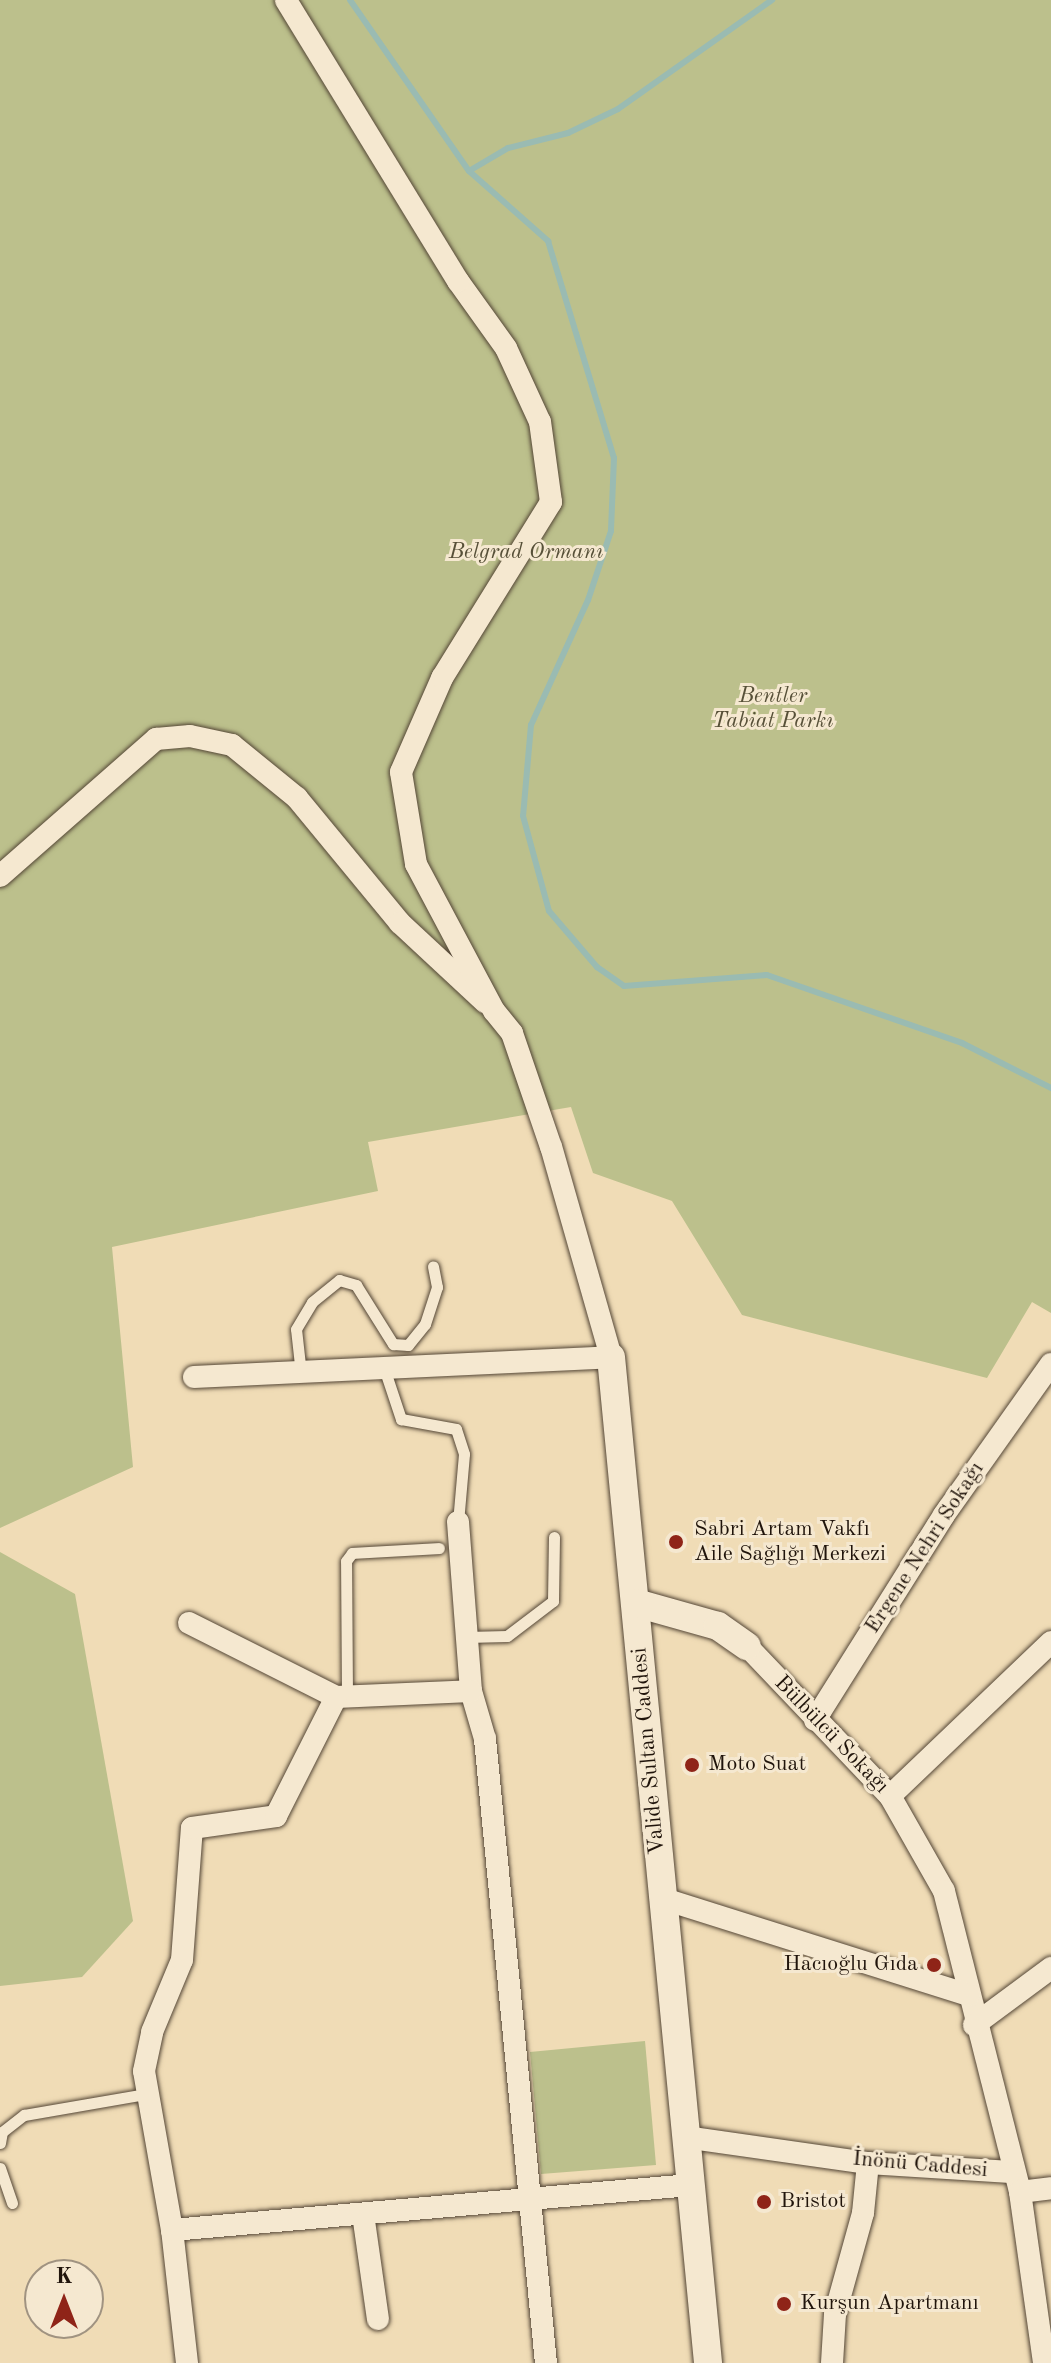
<!DOCTYPE html>
<html>
<head>
<meta charset="utf-8">
<style>
  body { margin:0 }
  #map { position:relative; width:1051px; height:2363px; overflow:hidden; background:#f0dcb6; font-family:"Old Standard TT",serif }
  div>[style] { position:absolute }
  .green>* { inset:0; background:#bcc08c }
  .stream>* { height:6px; margin:-3px; padding:0 3px; transform-origin:3px; border-radius:3px; background:#9abbb2 }
  .roads { filter:drop-shadow(0 0 2px #544636) drop-shadow(0 0 2px #544636) }
  .service>* { height:11px; margin:-5.5px; padding:0 5.5px; transform-origin:5.5px; border-radius:5.5px; background:#f5e8d0 }
  .minor>* { height:22px; margin:-11px; padding:0 11px; transform-origin:11px; border-radius:11px; background:#f5e8d0 }
  .tertiary>* { height:28px; margin:-14px; padding:0 14px; transform-origin:14px; border-radius:14px; background:#f5e8d0 }
  .dots>* { width:22px; height:22px; translate:-50% -50%; box-sizing:border-box; border:4px solid #f5e8d0; border-radius:50% }
  span { translate:-50% -50%; white-space:nowrap; text-align:center; line-height:1.15; -webkit-text-stroke:6px #f5e8d0; paint-order:stroke }
  .park-label { font-size:22px; color:#575038; font-style:italic }
  .poi-label { font-size:22px; color:#20140b }
  .left { translate:0 -50%; text-align:left }
  .right { translate:-100% -50%; text-align:right }
  .street-label { font-size:22px; color:#20140b }
  .north { position:absolute; left:24px; top:2259px; width:80px; height:80px; box-sizing:border-box; background:#f5e8d0; border:2px solid #a09381; border-radius:50%; rotate:0deg; font-size:22px; font-weight:700; line-height:32px; text-align:center; color:#20140b }
  .north::after { content:''; display:block; margin:auto; width:28px; height:36px; background:#8f2418; clip-path:polygon(50% 0,100% 100%,50% 72%,0 100%) }
</style>
</head>
<body>
<div id="map">
  <div class="green">
    <i style="clip-path:polygon(0 0,1051px 0,1051px 1313px,1032px 1302px,987px 1378px,742px 1315px,672px 1201px,593px 1173px,571px 1107px,368px 1142px,378px 1191px,112px 1247px,133px 1467px,0 1528px)"></i>
    <i style="clip-path:polygon(0 1552px,75px 1594px,133px 1921px,82px 1977px,0 1986px)"></i>
    <i style="clip-path:polygon(645px 2041px,656px 2165px,541px 2174px,530px 2052px)"></i>
  </div>
  <div class="stream">
    <i style="left:350px;top:0;width:208px;rotate:55.2deg"></i>
    <i style="left:469px;top:171px;width:106px;rotate:41.5deg"></i>
    <i style="left:548px;top:241px;width:227px;rotate:73.1deg"></i>
    <i style="left:614px;top:458px;width:73px;rotate:92.4deg"></i>
    <i style="left:611px;top:531px;width:73px;rotate:108.4deg"></i>
    <i style="left:588px;top:600px;width:137px;rotate:114.5deg"></i>
    <i style="left:531px;top:725px;width:91px;rotate:95deg"></i>
    <i style="left:523px;top:816px;width:98px;rotate:74.7deg"></i>
    <i style="left:549px;top:911px;width:74px;rotate:49.4deg"></i>
    <i style="left:597px;top:967px;width:33px;rotate:35deg"></i>
    <i style="left:624px;top:986px;width:143px;rotate:-4.4deg"></i>
    <i style="left:767px;top:975px;width:207px;rotate:19.2deg"></i>
    <i style="left:962px;top:1043px;width:100px;rotate:26.8deg"></i>
    <i style="left:469px;top:171px;width:45px;rotate:-30.5deg"></i>
    <i style="left:508px;top:148px;width:62px;rotate:-14deg"></i>
    <i style="left:568px;top:133px;width:55px;rotate:-25.6deg"></i>
    <i style="left:618px;top:109px;width:189px;rotate:-35.3deg"></i>
  </div>
  <div class="roads">
    <div class="service">
      <i style="left:385px;top:1371px;width:51px;rotate:71.6deg"></i>
      <i style="left:401px;top:1419px;width:56px;rotate:10.3deg"></i>
      <i style="left:456px;top:1429px;width:26px;rotate:72deg"></i>
      <i style="left:464px;top:1454px;width:68px;rotate:95deg"></i>
      <i style="left:301px;top:1374px;width:45px;rotate:-96.3deg"></i>
      <i style="left:296px;top:1329px;width:31px;rotate:-59deg"></i>
      <i style="left:312px;top:1302px;width:35px;rotate:-39deg"></i>
      <i style="left:339px;top:1280px;width:18px;rotate:16deg"></i>
      <i style="left:356px;top:1285px;width:70px;rotate:57.9deg"></i>
      <i style="left:393px;top:1344px;width:15px;rotate:4deg"></i>
      <i style="left:408px;top:1345px;width:27px;rotate:-51deg"></i>
      <i style="left:425px;top:1324px;width:39px;rotate:-72deg"></i>
      <i style="left:437px;top:1287px;width:21px;rotate:-101deg"></i>
      <i style="left:466px;top:1637px;width:41px;rotate:-1.4deg"></i>
      <i style="left:507px;top:1636px;width:58px;rotate:-37.3deg"></i>
      <i style="left:553px;top:1601px;width:64px;rotate:-89.1deg"></i>
      <i style="left:347px;top:1696px;width:135px;rotate:-90.4deg"></i>
      <i style="left:346px;top:1561px;width:10px;rotate:-53deg"></i>
      <i style="left:352px;top:1553px;width:87px;rotate:-3.3deg"></i>
      <i style="left:0;top:2143px;width:11px;rotate:-80deg"></i>
      <i style="left:2px;top:2132px;width:28px;rotate:-38deg"></i>
      <i style="left:24px;top:2115px;width:124px;rotate:-9.8deg"></i>
      <i style="left:0;top:2168px;width:37px;rotate:71deg"></i>
    </div>
    <div class="minor">
      <i style="left:0;top:876px;width:208px;rotate:-41.3deg"></i>
      <i style="left:156px;top:739px;width:34px;rotate:-5deg"></i>
      <i style="left:190px;top:736px;width:43px;rotate:12.1deg"></i>
      <i style="left:232px;top:745px;width:84px;rotate:39.2deg"></i>
      <i style="left:297px;top:798px;width:162px;rotate:50.5deg"></i>
      <i style="left:400px;top:923px;width:116px;rotate:42.9deg"></i>
      <i style="left:194px;top:1377px;width:417px;rotate:-2.7deg"></i>
      <i style="left:611px;top:1357px;width:218px;rotate:-105.9deg"></i>
      <i style="left:551px;top:1147px;width:120px;rotate:-108.9deg"></i>
      <i style="left:512px;top:1033px;width:28px;rotate:-129deg"></i>
      <i style="left:494px;top:1011px;width:166px;rotate:-118deg"></i>
      <i style="left:416px;top:864px;width:93px;rotate:-99.3deg"></i>
      <i style="left:401px;top:772px;width:103px;rotate:-66.4deg"></i>
      <i style="left:442px;top:678px;width:207px;rotate:-58.2deg"></i>
      <i style="left:551px;top:502px;width:81px;rotate:-97.8deg"></i>
      <i style="left:540px;top:422px;width:81px;rotate:-114.7deg"></i>
      <i style="left:506px;top:348px;width:82px;rotate:-125.6deg"></i>
      <i style="left:458px;top:281px;width:329px;rotate:-121.5deg"></i>
      <i style="left:458px;top:1522px;width:169px;rotate:85.6deg"></i>
      <i style="left:471px;top:1691px;width:50px;rotate:73.7deg"></i>
      <i style="left:485px;top:1739px;width:627px;rotate:84.42deg"></i>
      <i style="left:189px;top:1623px;width:165px;rotate:26.7deg"></i>
      <i style="left:336px;top:1697px;width:135px;rotate:-2.5deg"></i>
      <i style="left:747px;top:1646px;width:207px;rotate:46.4deg"></i>
      <i style="left:890px;top:1796px;width:109px;rotate:60.4deg"></i>
      <i style="left:944px;top:1891px;width:310px;rotate:75.8deg"></i>
      <i style="left:1020px;top:2192px;width:173px;rotate:82deg"></i>
      <i style="left:815px;top:1720px;width:242px;rotate:-57.8deg"></i>
      <i style="left:944px;top:1515px;width:185px;rotate:-54.7deg"></i>
      <i style="left:890px;top:1796px;width:223px;rotate:-43.7deg"></i>
      <i style="left:661px;top:1898px;width:323px;rotate:17.5deg"></i>
      <i style="left:974px;top:2025px;width:96px;rotate:-36.5deg"></i>
      <i style="left:685px;top:2137px;width:185px;rotate:8.1deg"></i>
      <i style="left:868px;top:2163px;width:143px;rotate:3.6deg"></i>
      <i style="left:1020px;top:2192px;width:31px;rotate:-7deg"></i>
      <i style="left:363px;top:2214px;width:106px;rotate:81.9deg"></i>
      <i style="left:172px;top:2230px;width:520px;rotate:-4.96deg"></i>
      <i style="left:187px;top:2363px;width:134px;rotate:-96.4deg"></i>
      <i style="left:172px;top:2230px;width:161px;rotate:-100deg"></i>
      <i style="left:144px;top:2071px;width:40px;rotate:-78deg"></i>
      <i style="left:152px;top:2032px;width:78px;rotate:-67.4deg"></i>
      <i style="left:182px;top:1960px;width:132px;rotate:-85.7deg"></i>
      <i style="left:192px;top:1828px;width:85px;rotate:-8.1deg"></i>
      <i style="left:276px;top:1816px;width:133px;rotate:-63.2deg"></i>
      <i style="left:832px;top:2363px;width:49px;rotate:-86.5deg"></i>
      <i style="left:835px;top:2314px;width:105px;rotate:-74.5deg"></i>
      <i style="left:863px;top:2213px;width:50px;rotate:-84.3deg"></i>
    </div>
    <div class="tertiary">
      <i style="left:611px;top:1357px;width:1011px;rotate:84.49deg"></i>
      <i style="left:636px;top:1603px;width:85px;rotate:15.7deg"></i>
      <i style="left:718px;top:1626px;width:35px;rotate:35deg"></i>
    </div>
  </div>
  <div class="dots">
    <i style="left:676px;top:1542px;background:#8f2418"></i>
    <i style="left:692px;top:1765px;background:#8f2418"></i>
    <i style="left:934px;top:1965px;background:#8f2418"></i>
    <i style="left:764px;top:2202px;background:#8f2418"></i>
    <i style="left:784px;top:2304px;background:#8f2418"></i>
  </div>
  <div class="park-label">
    <span style="left:526px;top:553px">Belgrad Ormanı</span>
    <span style="left:773px;top:709px">Bentler<br>Tabiat Parkı</span>
  </div>
  <div class="poi-label">
    <span class="left" style="left:694px;top:1542px">Sabri Artam Vakfı<br>Aile Sağlığı Merkezi</span>
    <span class="left" style="left:708px;top:1765px">Moto Suat</span>
    <span class="right" style="left:918px;top:1965px">Hacıoğlu Gıda</span>
    <span class="left" style="left:780px;top:2202px">Bristot</span>
    <span class="left" style="left:800px;top:2304px">Kurşun Apartmanı</span>
  </div>
  <div class="street-label">
    <span style="left:925px;top:1548px;rotate:-57deg">Ergene Nehri Sokağı</span>
    <span style="left:831px;top:1735px;rotate:46deg">Bülbülcü Sokağı</span>
    <span style="left:649px;top:1751px;rotate:-95deg">Valide Sultan Caddesi</span>
    <span style="left:920px;top:2165px;rotate:5deg">İnönü Caddesi</span>
  </div>
  <div class="north">K</div>
</div>
</body>
</html>
